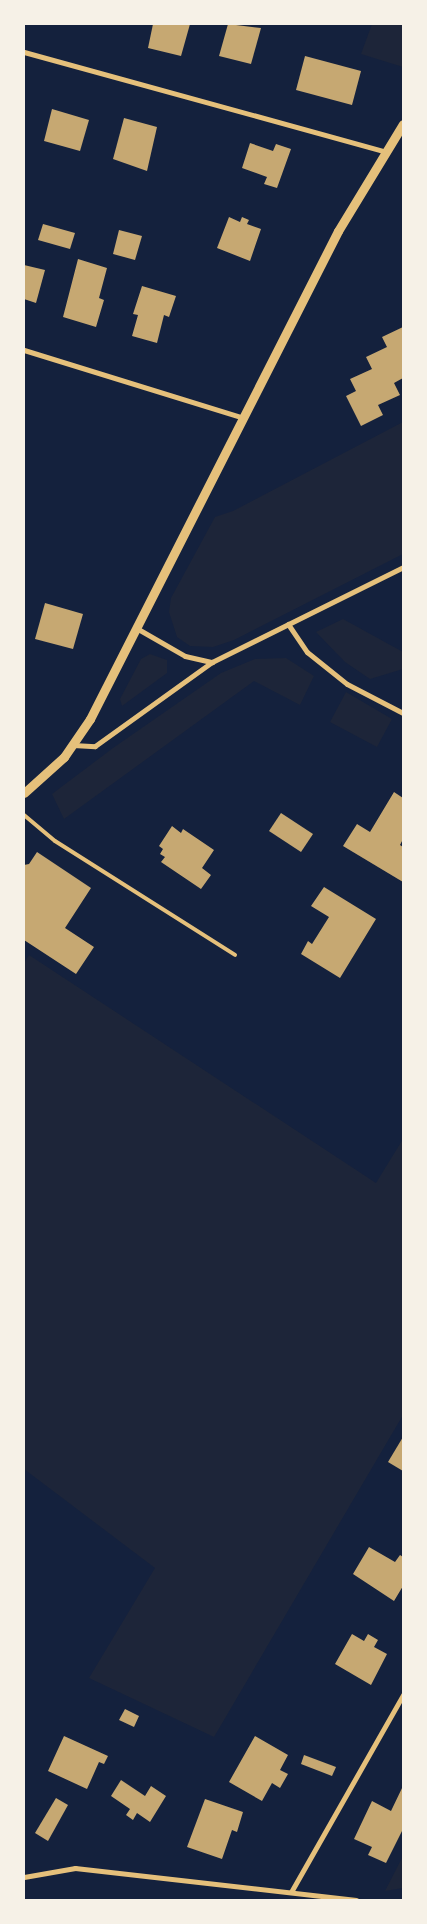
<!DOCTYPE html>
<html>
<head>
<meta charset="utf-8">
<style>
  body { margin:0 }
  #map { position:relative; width:427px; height:1924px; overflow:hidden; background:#14213d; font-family:"Golos Text",sans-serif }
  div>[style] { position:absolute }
  .green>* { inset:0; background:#1d2539 }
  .building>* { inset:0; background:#c6a872 }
  .service>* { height:4px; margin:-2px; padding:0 2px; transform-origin:2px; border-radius:2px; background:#e5c07b }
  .minor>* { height:5px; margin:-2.5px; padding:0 2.5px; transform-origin:2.5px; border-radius:2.5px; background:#e5c07b }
  .tertiary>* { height:9px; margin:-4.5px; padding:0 4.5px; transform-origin:4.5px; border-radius:4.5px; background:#e5c07b }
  span { translate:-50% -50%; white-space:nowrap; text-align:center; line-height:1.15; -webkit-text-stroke:4px #f6f1e7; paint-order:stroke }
  .frame { position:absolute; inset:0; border:25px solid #f6f1e7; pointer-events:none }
</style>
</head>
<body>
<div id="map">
  <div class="green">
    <i style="clip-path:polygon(372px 24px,403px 24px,403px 67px,361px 54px)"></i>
    <i style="clip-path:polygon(403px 422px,403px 554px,234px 640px,213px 647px,190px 646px,177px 637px,169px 612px,171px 598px,215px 517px,233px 511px)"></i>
    <i style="clip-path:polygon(343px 619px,403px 652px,403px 669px,370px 679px,345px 662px,316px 632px)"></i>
    <i style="clip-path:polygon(150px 654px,167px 660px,167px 673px,122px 706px,120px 699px,141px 659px)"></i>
    <i style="clip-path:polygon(286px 658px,314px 676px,300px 705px,254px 681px,64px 819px,52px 794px,113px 748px,221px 673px,255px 659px)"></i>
    <i style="clip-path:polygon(346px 692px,392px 719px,377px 747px,330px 722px)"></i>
    <i style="clip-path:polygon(29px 955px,376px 1183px,403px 1139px,403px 1415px,214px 1737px,89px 1678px,155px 1568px,24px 1469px,24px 963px)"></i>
    <i style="clip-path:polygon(403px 1856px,403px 1888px,385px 1891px)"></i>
  </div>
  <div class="building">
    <i style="clip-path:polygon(153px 24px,190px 24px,181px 56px,148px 48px)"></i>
    <i style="clip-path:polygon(228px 24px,261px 28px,251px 64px,219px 56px)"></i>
    <i style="clip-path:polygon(305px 56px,361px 71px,352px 105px,296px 90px)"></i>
    <i style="clip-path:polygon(52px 109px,89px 120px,80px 151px,44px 141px)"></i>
    <i style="clip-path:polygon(124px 118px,157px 127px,147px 171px,113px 159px)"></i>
    <i style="clip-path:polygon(250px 143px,273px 151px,276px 144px,291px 149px,277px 188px,264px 184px,267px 177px,242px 168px)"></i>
    <i style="clip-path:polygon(229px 217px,240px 222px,242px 217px,249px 220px,247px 224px,261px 229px,250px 261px,217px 248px)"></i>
    <i style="clip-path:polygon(43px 224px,75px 233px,70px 249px,38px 240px)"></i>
    <i style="clip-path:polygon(119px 230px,142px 236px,135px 260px,113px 254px)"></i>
    <i style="clip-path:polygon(78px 259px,107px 268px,99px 298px,104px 300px,96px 327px,63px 317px)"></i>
    <i style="clip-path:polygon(24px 265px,45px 270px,36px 303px,24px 299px)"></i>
    <i style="clip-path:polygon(142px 286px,176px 296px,169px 317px,164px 315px,157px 343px,132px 336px,138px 315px,133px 314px)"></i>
    <i style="clip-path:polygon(403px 327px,403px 378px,394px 383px,400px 395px,378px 405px,383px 415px,361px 426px,346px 396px,356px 391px,350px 379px,372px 369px,366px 357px,387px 347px,382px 337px)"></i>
    <i style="clip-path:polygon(45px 603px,83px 614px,73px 649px,35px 639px)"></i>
    <i style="clip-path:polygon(394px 792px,403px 798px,403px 839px,400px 845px,403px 847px,403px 882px,343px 846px,357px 824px,370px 832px)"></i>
    <i style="clip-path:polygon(281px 813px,313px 834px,301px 852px,269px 831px)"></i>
    <i style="clip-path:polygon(172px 826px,181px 833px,183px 829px,214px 850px,202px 868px,211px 875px,201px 889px,161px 862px,165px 857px,160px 854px,163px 849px,159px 846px)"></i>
    <i style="clip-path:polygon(37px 852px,91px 888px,65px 928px,94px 947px,76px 974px,24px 940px,24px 865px,29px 864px)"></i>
    <i style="clip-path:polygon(324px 887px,376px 919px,340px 978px,301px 954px,308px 941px,312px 944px,329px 917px,311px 906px)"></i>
    <i style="clip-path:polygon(403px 1437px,403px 1471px,388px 1462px)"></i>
    <i style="clip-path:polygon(369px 1547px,395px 1562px,400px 1555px,403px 1557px,403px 1586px,394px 1601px,353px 1574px)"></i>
    <i style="clip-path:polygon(352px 1634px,364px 1641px,368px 1634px,378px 1640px,374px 1647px,387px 1654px,371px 1685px,335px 1664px)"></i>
    <i style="clip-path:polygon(125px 1709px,139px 1716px,134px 1727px,119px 1720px)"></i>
    <i style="clip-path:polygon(64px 1736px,108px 1756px,104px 1764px,99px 1762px,87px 1789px,48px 1771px)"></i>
    <i style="clip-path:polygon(255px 1736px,288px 1755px,280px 1770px,288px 1774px,280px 1788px,272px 1783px,262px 1801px,229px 1782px)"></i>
    <i style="clip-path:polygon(304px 1755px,336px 1767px,332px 1776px,301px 1764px)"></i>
    <i style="clip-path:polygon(121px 1780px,145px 1796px,151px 1786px,166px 1796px,150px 1822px,137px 1813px,133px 1820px,126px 1815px,130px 1809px,111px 1796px)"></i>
    <i style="clip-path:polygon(403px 1786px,403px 1829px,386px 1863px,368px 1855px,372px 1847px,354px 1839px,372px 1801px,391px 1811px)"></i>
    <i style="clip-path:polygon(56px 1798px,68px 1805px,48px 1841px,35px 1833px)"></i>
    <i style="clip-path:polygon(205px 1799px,243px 1812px,237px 1832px,232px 1830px,222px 1859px,187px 1847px)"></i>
  </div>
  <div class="service">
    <i style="left:24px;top:815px;width:40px;rotate:40deg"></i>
    <i style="left:55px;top:841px;width:213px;rotate:32.3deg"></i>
  </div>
  <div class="minor">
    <i style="left:24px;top:52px;width:373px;rotate:15.4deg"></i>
    <i style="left:24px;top:350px;width:229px;rotate:17.2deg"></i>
    <i style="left:288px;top:624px;width:34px;rotate:56deg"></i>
    <i style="left:307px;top:652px;width:51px;rotate:38.7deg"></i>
    <i style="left:347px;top:684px;width:63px;rotate:27.4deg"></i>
    <i style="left:138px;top:629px;width:54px;rotate:29.9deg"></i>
    <i style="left:185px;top:656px;width:28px;rotate:13deg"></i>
    <i style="left:73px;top:745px;width:22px;rotate:3deg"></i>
    <i style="left:95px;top:746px;width:144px;rotate:-35.7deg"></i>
    <i style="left:212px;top:662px;width:213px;rotate:-26.4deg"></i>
    <i style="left:24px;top:1877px;width:52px;rotate:-10deg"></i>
    <i style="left:75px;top:1868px;width:283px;rotate:6.5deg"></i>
    <i style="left:291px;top:1892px;width:227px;rotate:-60.4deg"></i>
  </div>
  <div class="tertiary">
    <i style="left:24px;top:793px;width:54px;rotate:-42deg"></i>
    <i style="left:64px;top:757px;width:46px;rotate:-55.6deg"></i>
    <i style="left:90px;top:719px;width:547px;rotate:-63.06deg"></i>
    <i style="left:338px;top:231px;width:125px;rotate:-58.7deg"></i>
  </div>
  <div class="frame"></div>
</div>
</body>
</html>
